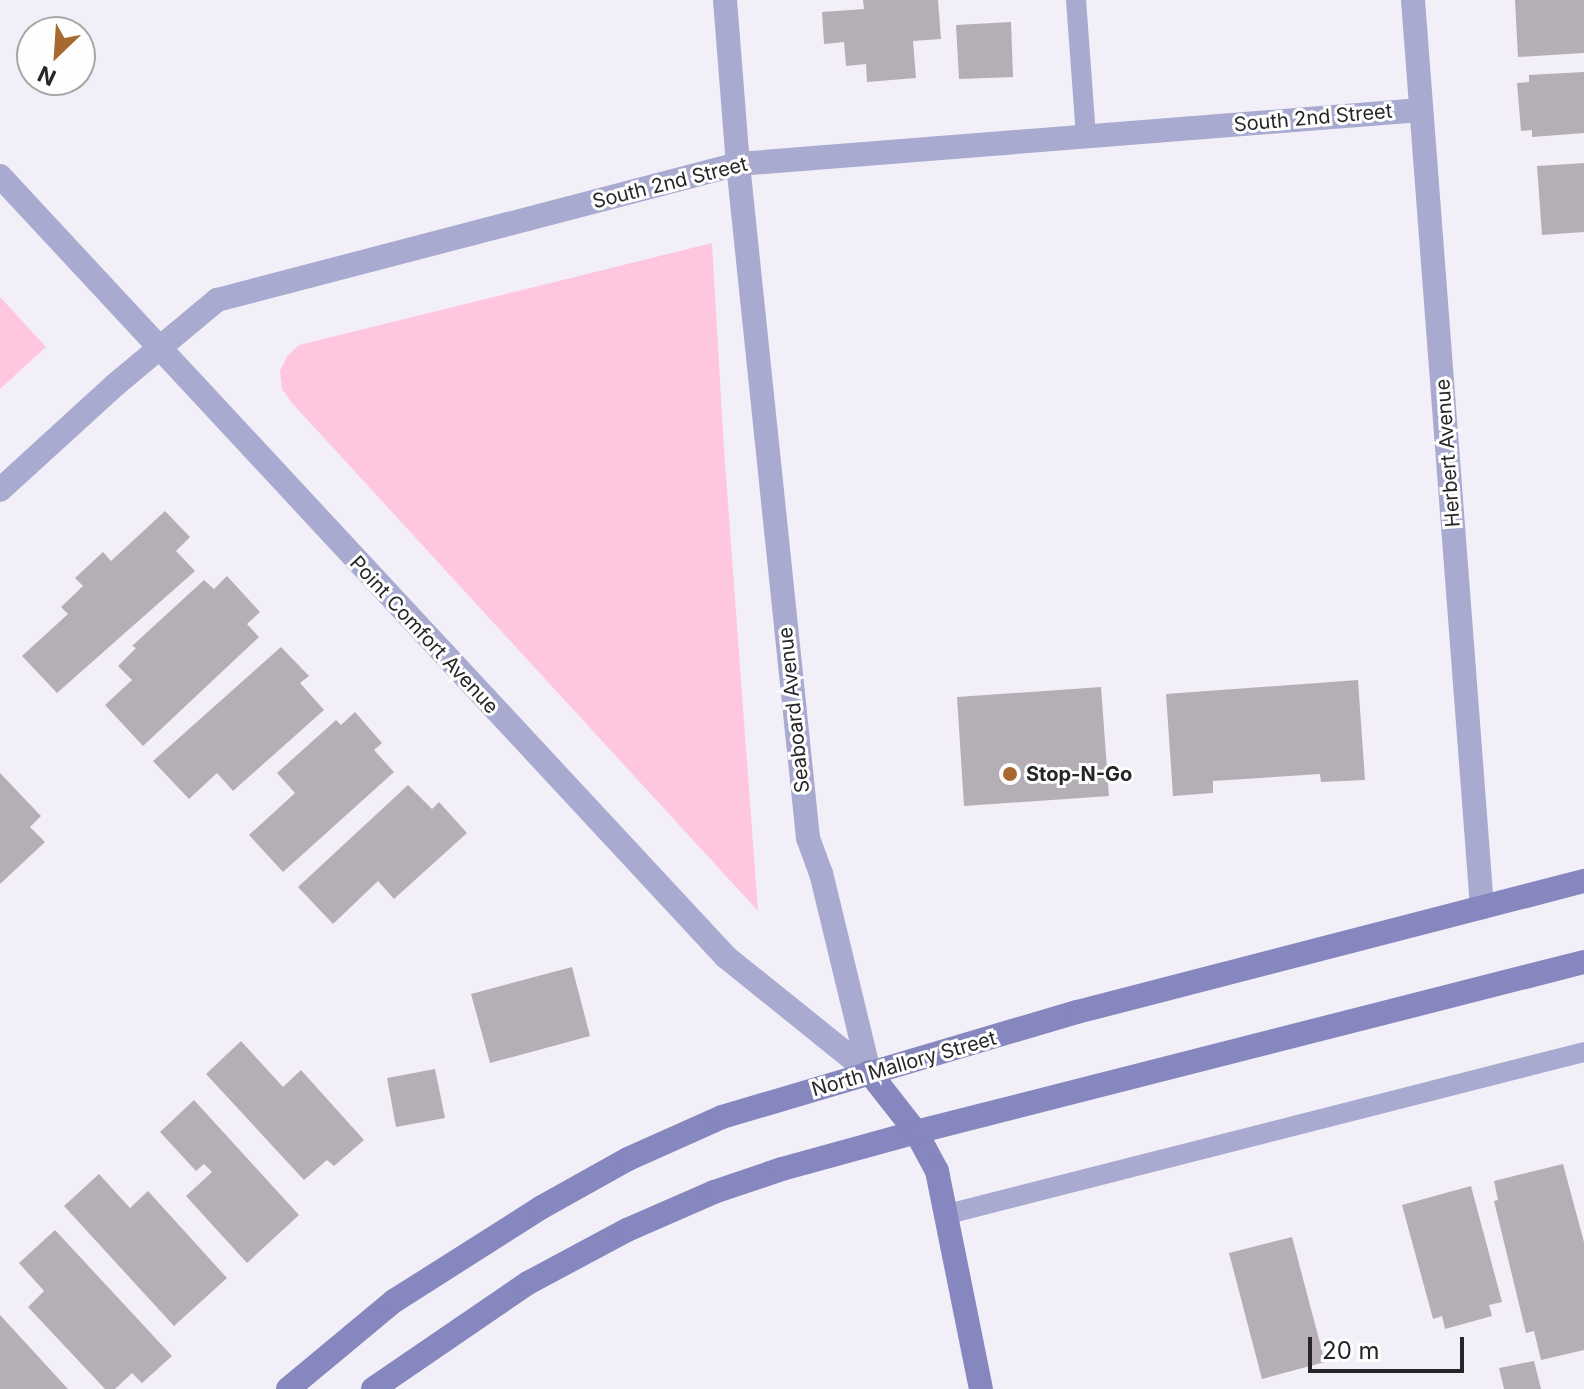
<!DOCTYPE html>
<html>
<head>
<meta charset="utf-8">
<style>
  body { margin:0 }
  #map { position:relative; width:1584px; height:1389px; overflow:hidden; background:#f3eff8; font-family:Inter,sans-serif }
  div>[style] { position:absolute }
  .green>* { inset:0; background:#ffc7df }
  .building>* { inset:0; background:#b6aeb5 }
  .lane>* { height:20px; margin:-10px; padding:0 10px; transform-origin:10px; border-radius:10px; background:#a8aad0 }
  .street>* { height:24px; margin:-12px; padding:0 12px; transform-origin:12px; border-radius:12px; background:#a8aad0 }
  .secondary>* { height:24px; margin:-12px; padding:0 12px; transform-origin:12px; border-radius:12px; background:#8587be }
  .dots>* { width:22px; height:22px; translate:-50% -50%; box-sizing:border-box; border:4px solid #fefefe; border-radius:50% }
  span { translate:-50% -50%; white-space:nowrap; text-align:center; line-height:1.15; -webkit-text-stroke:6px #fefefe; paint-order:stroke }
  .street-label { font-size:20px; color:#262528 }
  .poi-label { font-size:20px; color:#262528; font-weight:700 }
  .left { translate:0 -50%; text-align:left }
  .north { position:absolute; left:16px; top:16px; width:80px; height:80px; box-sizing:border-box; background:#fefefe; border:2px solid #a8a7a8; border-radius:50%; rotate:205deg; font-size:22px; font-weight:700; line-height:32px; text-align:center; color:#262528 }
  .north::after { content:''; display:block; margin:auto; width:28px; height:36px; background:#a86831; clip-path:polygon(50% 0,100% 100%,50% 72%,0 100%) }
  .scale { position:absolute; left:1308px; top:1337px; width:156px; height:36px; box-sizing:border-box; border:4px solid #262528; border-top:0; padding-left:10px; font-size:24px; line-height:28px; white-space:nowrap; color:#262528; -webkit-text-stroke:6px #fefefe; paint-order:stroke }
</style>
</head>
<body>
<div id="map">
  <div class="green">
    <i style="clip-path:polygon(712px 243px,724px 449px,758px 911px,292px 403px,282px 389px,280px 371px,288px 355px,299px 345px)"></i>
    <i style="clip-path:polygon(0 297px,46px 347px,0 389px)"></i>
  </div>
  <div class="building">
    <i style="clip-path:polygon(863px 0,938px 0,941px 39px,913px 41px,916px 78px,867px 82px,866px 64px,846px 66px,844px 42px,824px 44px,822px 12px,864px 9px)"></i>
    <i style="clip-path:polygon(1515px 0,1584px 0,1584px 53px,1518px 57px)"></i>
    <i style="clip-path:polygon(1011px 22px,1013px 77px,959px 79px,956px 25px)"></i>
    <i style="clip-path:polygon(1584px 72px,1584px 133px,1532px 137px,1532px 130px,1521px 131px,1517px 83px,1529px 82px,1529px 75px)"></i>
    <i style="clip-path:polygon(1584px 163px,1584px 232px,1542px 235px,1537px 166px)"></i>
    <i style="clip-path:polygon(165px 511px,190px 537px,176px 551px,195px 571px,57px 693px,22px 656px,68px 614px,61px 607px,83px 586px,75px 578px,103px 552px,111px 561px)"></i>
    <i style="clip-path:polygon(227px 576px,260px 612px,247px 624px,259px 637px,143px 746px,105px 705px,132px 680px,118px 666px,136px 648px,132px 646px,204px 580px,214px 589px)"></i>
    <i style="clip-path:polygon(281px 647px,309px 676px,300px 683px,324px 710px,233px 791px,217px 773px,189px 799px,153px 761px)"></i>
    <i style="clip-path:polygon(1358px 680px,1365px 780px,1321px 782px,1320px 774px,1213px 781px,1213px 793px,1173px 796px,1166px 694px)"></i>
    <i style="clip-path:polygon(1101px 687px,1109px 796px,964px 806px,957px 697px)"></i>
    <i style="clip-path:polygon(355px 712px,382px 743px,374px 750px,394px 772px,283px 872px,249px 835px,295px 793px,277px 773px,336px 720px,341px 725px)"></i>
    <i style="clip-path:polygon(0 773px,41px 816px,30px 827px,45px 842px,0 884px)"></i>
    <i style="clip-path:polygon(408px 785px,432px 809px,439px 802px,467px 833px,394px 899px,378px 881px,333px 924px,298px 887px)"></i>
    <i style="clip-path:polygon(572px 967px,590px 1036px,490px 1063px,471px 994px)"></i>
    <i style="clip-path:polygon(241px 1041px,283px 1087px,301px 1070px,364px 1140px,334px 1166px,327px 1160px,304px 1180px,206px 1074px)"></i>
    <i style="clip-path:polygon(435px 1069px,445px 1118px,396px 1127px,387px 1078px)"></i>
    <i style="clip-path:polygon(194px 1100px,299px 1215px,247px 1263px,186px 1196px,212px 1172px,204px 1164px,196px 1171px,160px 1132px)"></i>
    <i style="clip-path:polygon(1563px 1164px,1584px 1242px,1584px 1350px,1541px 1360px,1534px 1331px,1526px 1333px,1494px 1201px,1498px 1200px,1494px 1181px)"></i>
    <i style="clip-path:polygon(99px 1174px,130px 1208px,148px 1191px,227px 1278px,174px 1326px,64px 1206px)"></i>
    <i style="clip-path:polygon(1471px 1186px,1502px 1302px,1489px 1305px,1492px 1316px,1445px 1329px,1442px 1316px,1433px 1319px,1402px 1205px)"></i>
    <i style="clip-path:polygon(55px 1230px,172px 1356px,142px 1383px,132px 1373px,115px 1389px,105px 1389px,28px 1307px,44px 1291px,19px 1263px)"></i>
    <i style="clip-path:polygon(1292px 1237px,1325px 1362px,1262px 1379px,1229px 1253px)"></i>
    <i style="clip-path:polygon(0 1315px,68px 1389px,0 1389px)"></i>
    <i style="clip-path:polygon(1534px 1361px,1541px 1389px,1504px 1389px,1499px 1368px)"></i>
  </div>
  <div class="lane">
    <i style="left:1076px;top:0;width:136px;rotate:85.8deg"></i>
    <i style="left:948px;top:1214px;width:656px;rotate:-14.29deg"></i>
  </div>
  <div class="street">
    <i style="left:725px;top:0;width:165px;rotate:85.5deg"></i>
    <i style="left:738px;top:164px;width:678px;rotate:84.07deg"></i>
    <i style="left:808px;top:838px;width:37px;rotate:70deg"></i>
    <i style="left:821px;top:873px;width:205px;rotate:76.4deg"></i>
    <i style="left:1413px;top:0;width:910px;rotate:85.65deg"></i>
    <i style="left:0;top:176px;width:1066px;rotate:47.09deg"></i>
    <i style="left:726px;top:957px;width:184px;rotate:38.8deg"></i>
    <i style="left:0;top:490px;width:156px;rotate:-42.4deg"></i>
    <i style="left:115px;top:385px;width:133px;rotate:-39.8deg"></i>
    <i style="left:217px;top:300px;width:538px;rotate:-14.63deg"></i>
    <i style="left:738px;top:164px;width:685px;rotate:-4.52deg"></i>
  </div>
  <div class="secondary">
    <i style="left:869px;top:1072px;width:76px;rotate:51.9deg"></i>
    <i style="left:916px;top:1132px;width:44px;rotate:61.7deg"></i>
    <i style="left:937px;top:1171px;width:222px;rotate:78.6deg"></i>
    <i style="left:288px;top:1389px;width:138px;rotate:-39.7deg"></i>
    <i style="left:394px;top:1301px;width:175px;rotate:-32.4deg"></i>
    <i style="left:542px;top:1207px;width:98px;rotate:-29.2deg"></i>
    <i style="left:628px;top:1159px;width:103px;rotate:-24.1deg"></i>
    <i style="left:722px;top:1117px;width:370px;rotate:-16.5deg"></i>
    <i style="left:1077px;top:1012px;width:524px;rotate:-14.49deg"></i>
    <i style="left:373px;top:1389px;width:188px;rotate:-34.4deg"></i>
    <i style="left:528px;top:1283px;width:112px;rotate:-28.2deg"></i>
    <i style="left:627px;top:1230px;width:95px;rotate:-23.6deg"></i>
    <i style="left:714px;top:1192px;width:72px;rotate:-18.7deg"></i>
    <i style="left:782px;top:1169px;width:139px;rotate:-15.4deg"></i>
    <i style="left:916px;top:1132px;width:689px;rotate:-14.28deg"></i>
  </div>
  <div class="dots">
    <i style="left:1010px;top:774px;background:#a86831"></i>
  </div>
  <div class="street-label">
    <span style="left:1313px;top:118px;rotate:-5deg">South 2nd Street</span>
    <span style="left:670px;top:183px;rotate:-14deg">South 2nd Street</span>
    <span style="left:1448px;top:453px;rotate:-94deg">Herbert Avenue</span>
    <span style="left:424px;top:635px;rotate:47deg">Point Comfort Avenue</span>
    <span style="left:794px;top:710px;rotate:-96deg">Seaboard Avenue</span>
    <span style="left:904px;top:1064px;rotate:-16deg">North Mallory Street</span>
  </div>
  <div class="poi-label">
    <span class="left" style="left:1026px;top:774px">Stop-N-Go</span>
  </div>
  <div class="north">N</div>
  <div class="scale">20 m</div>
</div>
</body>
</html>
